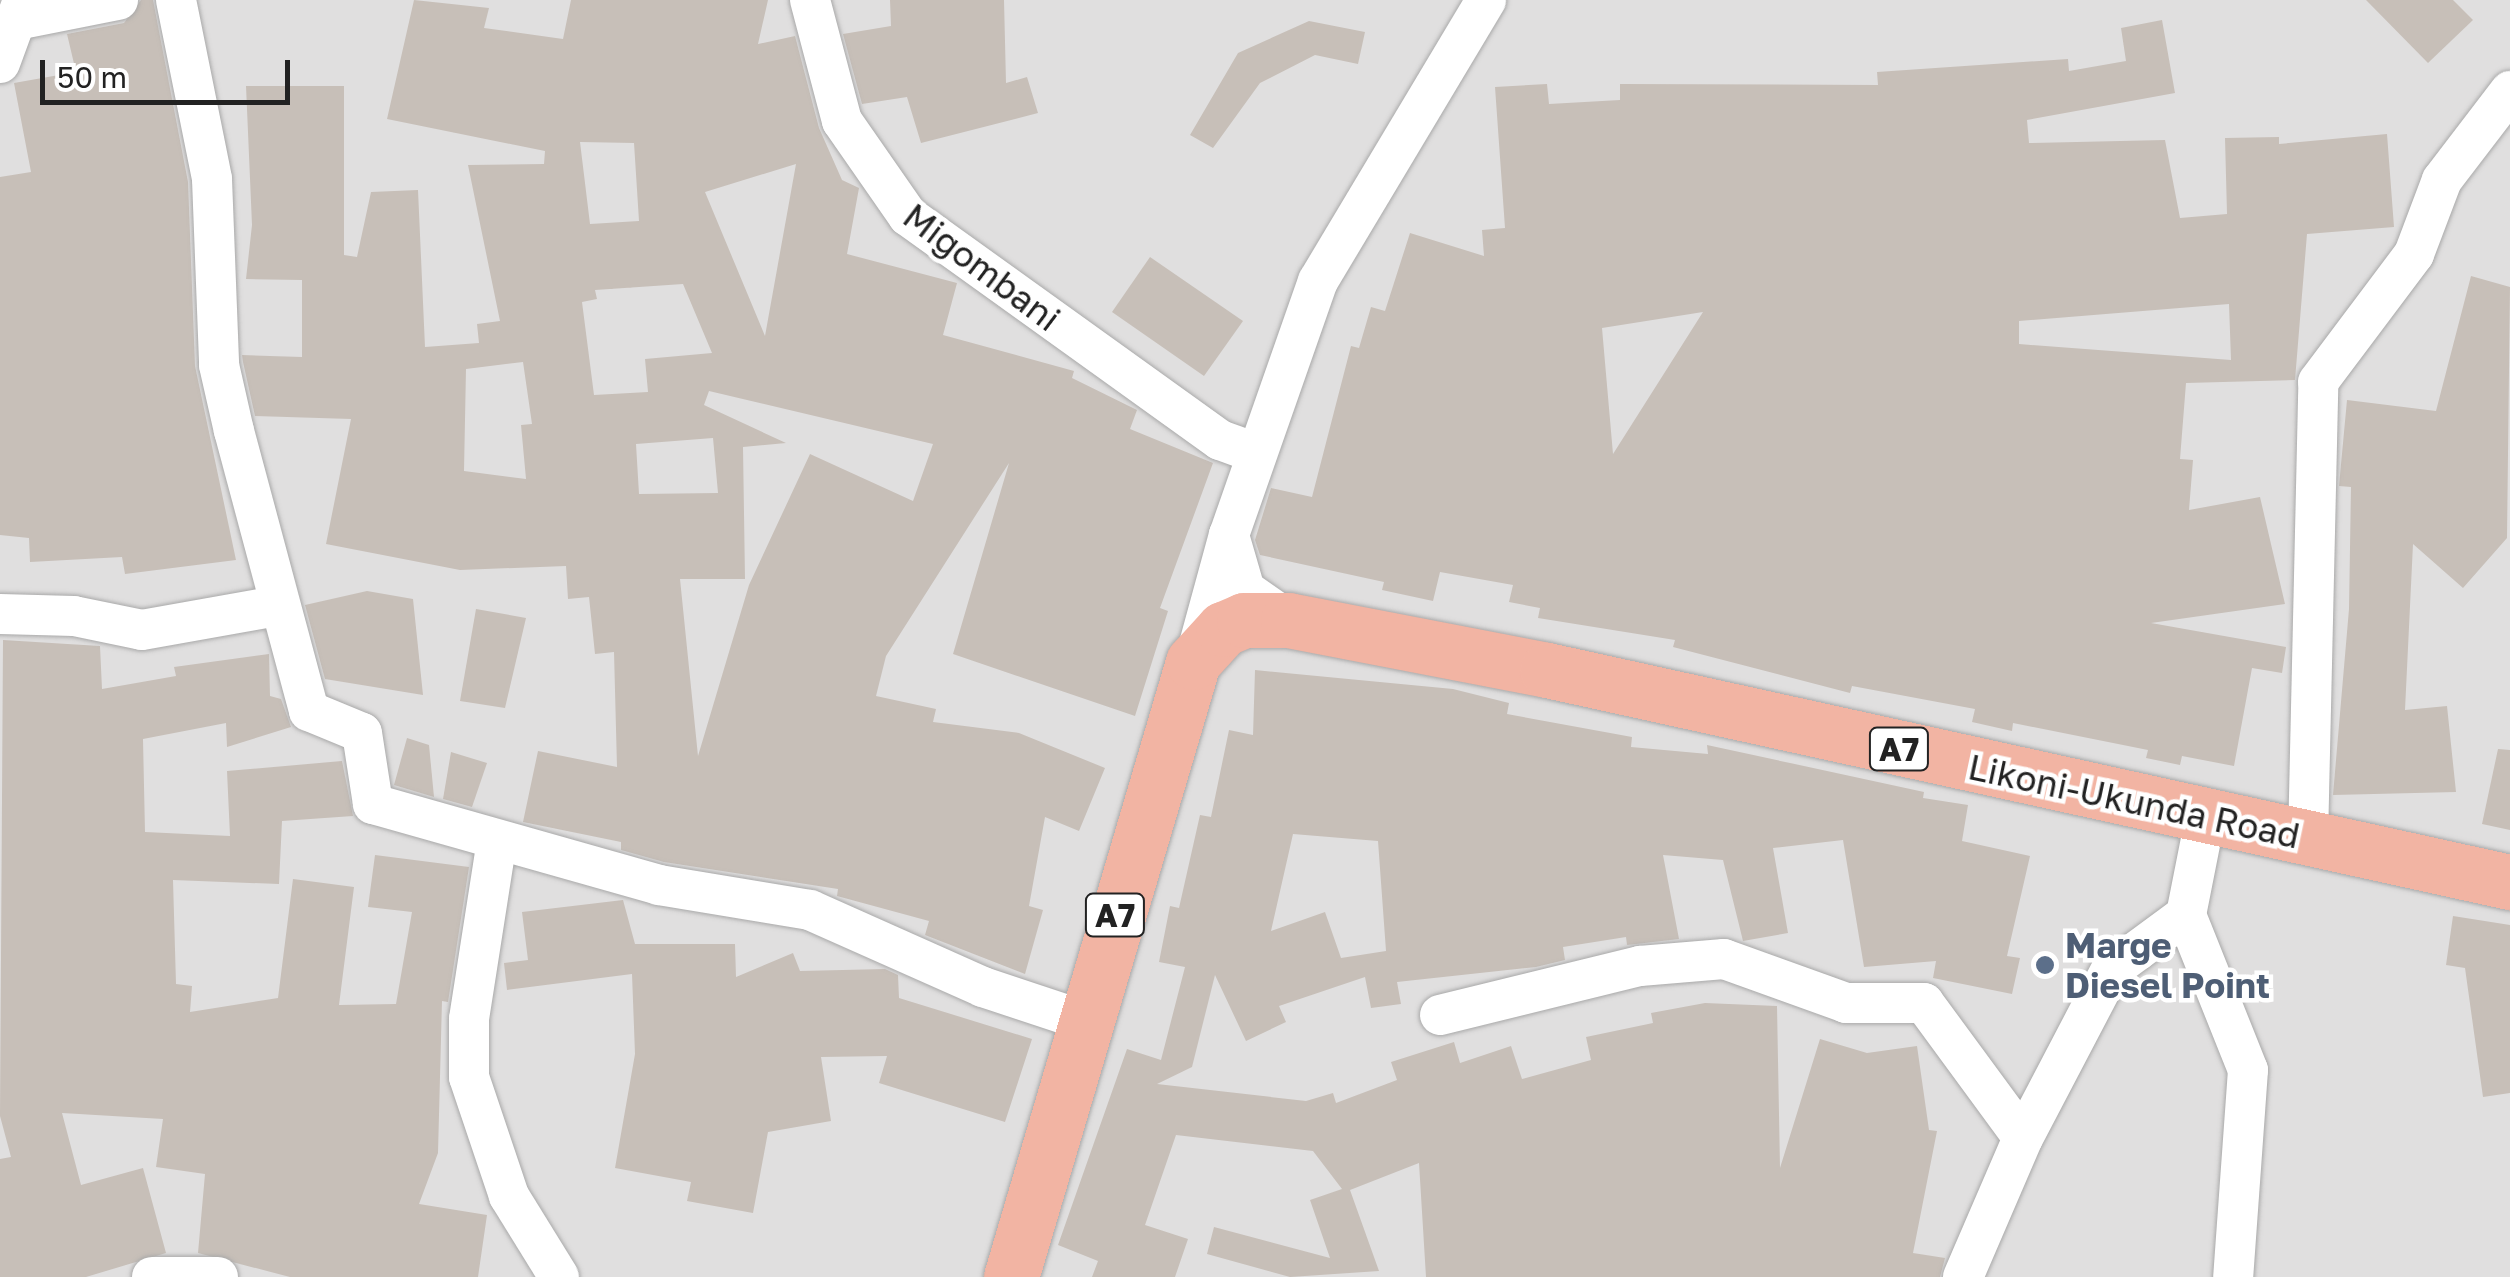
<!DOCTYPE html>
<html>
<head>
<meta charset="utf-8">
<style>
  body { margin:0 }
  #map { position:relative; width:2510px; height:1277px; overflow:hidden; background:#f2efe9; font-family:"Golos Text",sans-serif }
  div>[style] { position:absolute }
  .residential>* { inset:0; background:#e0dfdf }
  .building>* { inset:0; background:#c7bfb8 }
  .roads { filter:drop-shadow(0 0 2px #a9a9a9) drop-shadow(0 0 2px #a9a9a9) }
  .minor>* { height:40px; margin:-20px; padding:0 20px; transform-origin:20px; border-radius:20px; background:#fff }
  .trunk>* { height:55px; margin:-27.5px; padding:0 27.5px; transform-origin:27.5px; border-radius:27.5px; background:#f2b4a3 }
  .dots>* { width:28px; height:28px; translate:-50% -50%; box-sizing:border-box; border:5px solid #fff; border-radius:50% }
  span { translate:-50% -50%; white-space:nowrap; text-align:center; line-height:1.15; -webkit-text-stroke:9px #fff; paint-order:stroke }
  .shield-label span { padding:2px 8px; background:#fff; border:2px solid; border-radius:8px; -webkit-text-stroke-width:0 }
  .shield-label { font-size:32px; color:#222; font-weight:700 }
  .street-label { font-size:35px; color:#222 }
  .service-label { font-size:35px; color:#4e5e75; font-weight:700 }
  .left { translate:0 -50%; text-align:left }
  .scale { position:absolute; left:40px; top:60px; width:250px; height:45px; box-sizing:border-box; border:5px solid #222; border-top:0; padding-left:12px; font-size:30px; line-height:35px; white-space:nowrap; color:#222; -webkit-text-stroke:8px #fff; paint-order:stroke }
</style>
</head>
<body>
<div id="map">
  <div class="residential">
    <i style="clip-path:polygon(0 0,2510px 0,2510px 1277px,0 1277px)"></i>
  </div>
  <div class="building">
    <i style="clip-path:polygon(141px 0,153px 0,188px 182px,195px 366px,236px 560px,125px 574px,122px 557px,30px 562px,29px 538px,0 535px,0 177px,31px 172px,14px 83px,76px 72px,67px 34px,124px 23px)"></i>
    <i style="clip-path:polygon(evenodd,414px 0,489px 8px,484px 28px,563px 39px,571px 0,768px 0,758px 44px,795px 36px,819px 128px,842px 180px,859px 188px,847px 254px,957px 283px,943px 335px,1074px 371px,1072px 378px,1137px 410px,1130px 429px,1213px 463px,1160px 608px,1168px 611px,1135px 716px,953px 654px,1009px 463px,886px 656px,876px 696px,936px 709px,933px 722px,1019px 733px,1105px 768px,1079px 831px,1045px 817px,1029px 906px,1043px 910px,1025px 974px,925px 935px,929px 921px,837px 896px,838px 889px,664px 862px,621px 850px,621px 842px,523px 822px,538px 751px,617px 767px,614px 652px,595px 654px,589px 597px,568px 599px,566px 566px,460px 570px,326px 544px,351px 419px,255px 416px,243px 362px,242px 355px,302px 357px,302px 280px,246px 279px,252px 225px,246px 86px,344px 86px,344px 255px,357px 257px,371px 192px,418px 190px,425px 347px,479px 343px,477px 324px,500px 321px,468px 165px,544px 164px,545px 151px,387px 119px,414px 0,580px 142px,634px 143px,639px 221px,590px 224px,580px 142px,414px 0,796px 164px,765px 336px,705px 192px,796px 164px,414px 0,683px 284px,712px 353px,645px 359px,648px 392px,594px 395px,582px 302px,597px 299px,595px 290px,683px 284px,414px 0,523px 362px,532px 424px,521px 425px,526px 479px,464px 471px,466px 369px,523px 362px,414px 0,709px 391px,933px 444px,913px 501px,810px 454px,749px 585px,698px 756px,680px 579px,745px 579px,743px 447px,786px 443px,704px 405px,709px 391px,414px 0,713px 438px,718px 493px,639px 494px,636px 444px,713px 438px)"></i>
    <i style="clip-path:polygon(890px 0,1004px 0,1006px 83px,1027px 77px,1038px 113px,921px 143px,907px 97px,862px 104px,843px 34px,891px 26px)"></i>
    <i style="clip-path:polygon(2366px 0,2453px 0,2473px 20px,2428px 63px)"></i>
    <i style="clip-path:polygon(evenodd,2162px 20px,2175px 93px,2027px 120px,2029px 143px,2165px 140px,2180px 218px,2227px 214px,2225px 138px,2279px 137px,2279px 144px,2387px 134px,2394px 227px,2307px 234px,2295px 380px,2186px 383px,2180px 459px,2193px 460px,2189px 510px,2260px 497px,2285px 604px,2151px 623px,2286px 647px,2282px 673px,2252px 668px,2234px 766px,2182px 756px,2180px 765px,2146px 758px,2148px 750px,2013px 723px,2012px 731px,1972px 722px,1975px 709px,1852px 686px,1850px 693px,1673px 647px,1675px 640px,1538px 618px,1540px 608px,1509px 602px,1513px 585px,1440px 572px,1433px 601px,1382px 590px,1384px 582px,1260px 555px,1255px 540px,1271px 488px,1312px 497px,1351px 346px,1359px 348px,1371px 307px,1385px 311px,1410px 233px,1484px 256px,1482px 230px,1505px 228px,1495px 87px,1547px 84px,1549px 104px,1620px 100px,1620px 84px,1878px 85px,1877px 72px,2068px 59px,2069px 71px,2126px 61px,2121px 28px,2162px 20px,2229px 304px,2231px 360px,2019px 344px,2019px 321px,2229px 304px,2162px 20px,1703px 312px,1613px 454px,1602px 328px,1703px 312px)"></i>
    <i style="clip-path:polygon(1309px 21px,1365px 32px,1358px 64px,1315px 55px,1260px 83px,1213px 148px,1190px 135px,1238px 53px)"></i>
    <i style="clip-path:polygon(1150px 257px,1243px 321px,1204px 376px,1112px 312px)"></i>
    <i style="clip-path:polygon(2471px 276px,2510px 287px,2507px 538px,2463px 588px,2413px 544px,2405px 710px,2447px 706px,2456px 792px,2333px 795px,2349px 609px,2351px 487px,2339px 486px,2347px 400px,2436px 411px)"></i>
    <i style="clip-path:polygon(367px 591px,413px 599px,423px 695px,325px 679px,305px 605px)"></i>
    <i style="clip-path:polygon(476px 609px,526px 618px,505px 708px,460px 701px)"></i>
    <i style="clip-path:polygon(3px 640px,100px 646px,102px 689px,176px 676px,174px 667px,269px 654px,270px 696px,281px 699px,291px 727px,227px 747px,226px 723px,143px 739px,145px 832px,230px 836px,227px 771px,342px 761px,353px 816px,282px 821px,279px 884px,173px 880px,176px 984px,192px 986px,190px 1012px,278px 998px,293px 879px,354px 887px,339px 1005px,396px 1004px,412px 912px,368px 907px,375px 855px,469px 867px,448px 1002px,442px 1001px,438px 1153px,419px 1204px,487px 1215px,478px 1277px,290px 1277px,198px 1253px,205px 1174px,156px 1167px,163px 1119px,62px 1113px,81px 1185px,143px 1168px,166px 1253px,86px 1277px,0 1277px,0 1159px,11px 1157px,0 1116px)"></i>
    <i style="clip-path:polygon(evenodd,1255px 670px,1453px 689px,1509px 703px,1507px 714px,1632px 737px,1631px 747px,1708px 754px,1707px 745px,1924px 792px,1923px 798px,1968px 805px,1962px 841px,2030px 856px,2007px 956px,2020px 958px,2012px 994px,1933px 978px,1936px 961px,1864px 967px,1843px 840px,1773px 848px,1788px 933px,1743px 941px,1723px 860px,1663px 855px,1679px 939px,1627px 945px,1626px 937px,1563px 947px,1565px 960px,1536px 967px,1397px 982px,1401px 1004px,1371px 1008px,1365px 977px,1279px 1006px,1286px 1022px,1246px 1041px,1215px 975px,1192px 1067px,1157px 1084px,1306px 1101px,1333px 1093px,1336px 1103px,1397px 1080px,1391px 1062px,1454px 1042px,1460px 1063px,1511px 1046px,1522px 1079px,1591px 1060px,1586px 1037px,1653px 1023px,1651px 1013px,1705px 1003px,1777px 1006px,1780px 1168px,1820px 1039px,1867px 1053px,1917px 1046px,1929px 1130px,1937px 1131px,1913px 1253px,1945px 1258px,1940px 1277px,1426px 1277px,1419px 1163px,1350px 1190px,1379px 1271px,1290px 1277px,1207px 1254px,1214px 1227px,1330px 1258px,1310px 1200px,1342px 1189px,1313px 1151px,1176px 1135px,1145px 1225px,1188px 1239px,1175px 1277px,1092px 1277px,1098px 1261px,1058px 1245px,1127px 1049px,1161px 1060px,1185px 967px,1159px 962px,1170px 906px,1179px 908px,1200px 815px,1211px 817px,1229px 730px,1253px 735px,1255px 670px,1293px 834px,1378px 841px,1386px 951px,1341px 958px,1325px 912px,1271px 931px,1293px 834px)"></i>
    <i style="clip-path:polygon(407px 738px,429px 745px,434px 797px,394px 785px)"></i>
    <i style="clip-path:polygon(2498px 749px,2510px 750px,2510px 830px,2482px 824px)"></i>
    <i style="clip-path:polygon(451px 752px,487px 763px,472px 807px,443px 799px)"></i>
    <i style="clip-path:polygon(623px 900px,635px 944px,735px 944px,736px 977px,793px 953px,800px 971px,885px 969px,898px 975px,899px 998px,1032px 1039px,1005px 1122px,879px 1083px,887px 1056px,821px 1057px,831px 1121px,768px 1132px,753px 1213px,687px 1201px,691px 1182px,615px 1168px,635px 1054px,632px 974px,507px 990px,504px 963px,528px 960px,522px 912px)"></i>
    <i style="clip-path:polygon(2453px 916px,2510px 925px,2510px 1093px,2483px 1097px,2465px 968px,2446px 965px)"></i>
  </div>
  <div class="roads">
    <div class="minor">
      <i style="left:176px;top:0;width:183px;rotate:78.6deg"></i>
      <i style="left:212px;top:179px;width:186px;rotate:87.8deg"></i>
      <i style="left:219px;top:365px;width:68px;rotate:77.2deg"></i>
      <i style="left:234px;top:431px;width:290px;rotate:75deg"></i>
      <i style="left:309px;top:711px;width:57px;rotate:22.5deg"></i>
      <i style="left:362px;top:733px;width:72px;rotate:81.2deg"></i>
      <i style="left:373px;top:804px;width:297px;rotate:15.8deg"></i>
      <i style="left:659px;top:885px;width:153px;rotate:9.4deg"></i>
      <i style="left:810px;top:910px;width:189px;rotate:24deg"></i>
      <i style="left:983px;top:987px;width:104px;rotate:18.4deg"></i>
      <i style="left:810px;top:0;width:125px;rotate:75.2deg"></i>
      <i style="left:842px;top:121px;width:116px;rotate:55.2deg"></i>
      <i style="left:908px;top:216px;width:384px;rotate:35.7deg"></i>
      <i style="left:1220px;top:440px;width:37px;rotate:20deg"></i>
      <i style="left:16px;top:20px;width:104px;rotate:-11.1deg"></i>
      <i style="left:0;top:63px;width:67px;rotate:-69.9deg"></i>
      <i style="left:1229px;top:535px;width:269px;rotate:-70.7deg"></i>
      <i style="left:1318px;top:281px;width:327px;rotate:-59.1deg"></i>
      <i style="left:0;top:614px;width:74px;rotate:1.5deg"></i>
      <i style="left:74px;top:616px;width:69px;rotate:11.6deg"></i>
      <i style="left:142px;top:630px;width:137px;rotate:-10.1deg"></i>
      <i style="left:1195px;top:659px;width:129px;rotate:-74.7deg"></i>
      <i style="left:1229px;top:535px;width:57px;rotate:73.8deg"></i>
      <i style="left:1245px;top:590px;width:52px;rotate:34.9deg"></i>
      <i style="left:497px;top:840px;width:181px;rotate:98.9deg"></i>
      <i style="left:469px;top:1019px;width:58px;rotate:90deg"></i>
      <i style="left:469px;top:1077px;width:126px;rotate:71.4deg"></i>
      <i style="left:509px;top:1196px;width:95px;rotate:58.3deg"></i>
      <i style="left:2308px;top:840px;width:458px;rotate:-88.7deg"></i>
      <i style="left:2318px;top:382px;width:160px;rotate:-53.1deg"></i>
      <i style="left:2414px;top:254px;width:79px;rotate:-69.3deg"></i>
      <i style="left:2442px;top:180px;width:112px;rotate:-52.6deg"></i>
      <i style="left:2186px;top:915px;width:167px;rotate:68.2deg"></i>
      <i style="left:2248px;top:1070px;width:208px;rotate:94.1deg"></i>
      <i style="left:1440px;top:1015px;width:206px;rotate:-13.8deg"></i>
      <i style="left:1640px;top:966px;width:84px;rotate:-4.8deg"></i>
      <i style="left:1724px;top:959px;width:130px;rotate:19.8deg"></i>
      <i style="left:1846px;top:1003px;width:78px"></i>
      <i style="left:1924px;top:1003px;width:167px;rotate:53.7deg"></i>
      <i style="left:152px;top:1277px;width:66px"></i>
      <i style="left:1963px;top:1277px;width:151px;rotate:-66.7deg"></i>
      <i style="left:2023px;top:1138px;width:190px;rotate:-62.4deg"></i>
      <i style="left:2111px;top:970px;width:93px;rotate:-36.3deg"></i>
      <i style="left:2186px;top:915px;width:98px;rotate:-78.8deg"></i>
    </div>
    <div class="trunk">
      <i style="left:1011px;top:1277px;width:641px;rotate:-73.51deg"></i>
      <i style="left:1193px;top:662px;width:45px;rotate:-47.7deg"></i>
      <i style="left:1223px;top:629px;width:23px;rotate:-23deg"></i>
      <i style="left:1244px;top:620px;width:44px"></i>
      <i style="left:1288px;top:620px;width:264px;rotate:10.9deg"></i>
      <i style="left:1547px;top:670px;width:986px;rotate:12.42deg"></i>
    </div>
  </div>
  <div class="dots">
    <i style="left:2045px;top:965px;background:#5c6f8a"></i>
  </div>
  <div class="shield-label">
    <span style="left:1899px;top:749px">A7</span>
    <span style="left:1115px;top:915px">A7</span>
  </div>
  <div class="street-label">
    <span style="left:982px;top:267px;rotate:37deg">Migombani</span>
    <span style="left:2134px;top:801px;rotate:12deg">Likoni-Ukunda Road</span>
  </div>
  <div class="service-label">
    <span class="left" style="left:2065px;top:965px">Marge<br>Diesel Point</span>
  </div>
  <div class="scale">50 m</div>
</div>
</body>
</html>
